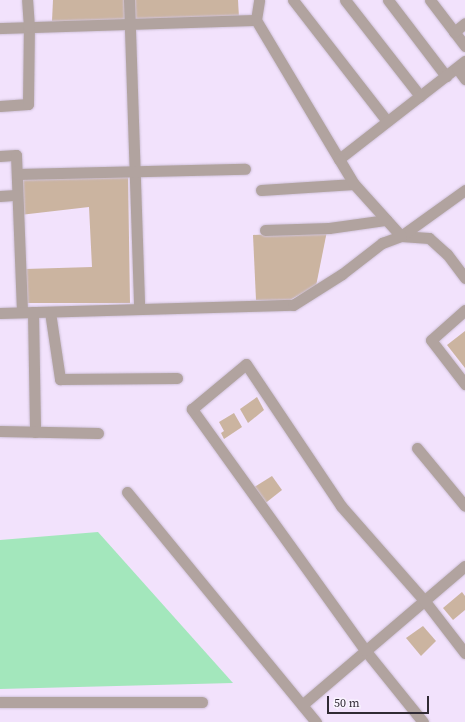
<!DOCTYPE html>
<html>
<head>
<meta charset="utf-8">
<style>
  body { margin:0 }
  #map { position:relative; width:465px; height:722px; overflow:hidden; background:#f2e2fc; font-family:"Source Serif 4",serif }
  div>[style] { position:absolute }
  .green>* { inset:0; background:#a3e7bc }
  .building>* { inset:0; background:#cbb4a0 }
  .roads { filter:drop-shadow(0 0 1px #cfc1d8) drop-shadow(0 0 1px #cfc1d8) }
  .street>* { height:11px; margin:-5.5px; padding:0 5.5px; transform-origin:5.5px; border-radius:5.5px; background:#b1a39f }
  span { translate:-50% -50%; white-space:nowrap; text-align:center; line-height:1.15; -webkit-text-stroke:3px #f9f3fe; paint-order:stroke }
  .scale { position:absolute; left:327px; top:696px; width:102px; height:18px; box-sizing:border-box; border:2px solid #302a34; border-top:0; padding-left:5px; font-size:12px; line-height:14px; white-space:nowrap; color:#302a34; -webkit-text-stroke:3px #f9f3fe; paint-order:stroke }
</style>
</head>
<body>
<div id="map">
  <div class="green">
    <i style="clip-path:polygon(98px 532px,233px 683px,0 689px,0 540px)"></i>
  </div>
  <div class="building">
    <i style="clip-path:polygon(53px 0,125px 0,126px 21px,52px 21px)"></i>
    <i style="clip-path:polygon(133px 0,238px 0,239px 18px,133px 20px)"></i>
    <i style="clip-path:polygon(128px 174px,130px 303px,26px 303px,25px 269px,92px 267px,89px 207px,20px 215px,21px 177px)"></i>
    <i style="clip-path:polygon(327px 231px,316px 286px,290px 300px,256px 300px,253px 235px)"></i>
    <i style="clip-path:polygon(465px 331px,465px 368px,447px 345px)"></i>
    <i style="clip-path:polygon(257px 397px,264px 410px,248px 423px,240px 409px)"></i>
    <i style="clip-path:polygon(234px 413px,242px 427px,224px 439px,221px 433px,224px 431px,219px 422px)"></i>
    <i style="clip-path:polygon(272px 476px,282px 490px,263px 505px,253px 488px)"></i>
    <i style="clip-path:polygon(462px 592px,465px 596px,465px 610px,453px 620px,443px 608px)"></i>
    <i style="clip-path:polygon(423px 626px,436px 641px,421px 656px,406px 638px)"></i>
  </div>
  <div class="roads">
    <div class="street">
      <i style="left:129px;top:0;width:309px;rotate:88.1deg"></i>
      <i style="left:293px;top:0;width:153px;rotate:52.2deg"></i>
      <i style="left:345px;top:0;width:122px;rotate:52deg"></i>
      <i style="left:388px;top:0;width:96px;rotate:52.7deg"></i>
      <i style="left:430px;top:0;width:58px;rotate:52.7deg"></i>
      <i style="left:256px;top:20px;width:20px;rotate:-81deg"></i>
      <i style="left:0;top:28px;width:256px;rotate:-1.8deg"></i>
      <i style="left:256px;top:20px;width:162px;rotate:59.2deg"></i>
      <i style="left:339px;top:159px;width:160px;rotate:-37.9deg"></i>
      <i style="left:454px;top:32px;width:14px;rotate:-39deg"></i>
      <i style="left:457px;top:68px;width:14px;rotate:54deg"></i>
      <i style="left:0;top:106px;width:28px;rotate:-4deg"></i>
      <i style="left:28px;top:104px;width:77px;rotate:-89.3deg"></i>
      <i style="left:29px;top:27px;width:27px;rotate:-94deg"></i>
      <i style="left:0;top:156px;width:16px;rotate:-4deg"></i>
      <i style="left:16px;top:155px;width:157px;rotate:87.8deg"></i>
      <i style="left:17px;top:174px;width:228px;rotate:-1.3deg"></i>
      <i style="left:261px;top:190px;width:93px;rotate:-3.7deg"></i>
      <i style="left:0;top:196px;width:16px;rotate:-4deg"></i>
      <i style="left:265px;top:230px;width:64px;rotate:-1.8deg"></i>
      <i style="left:329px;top:228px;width:58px;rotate:-8deg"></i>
      <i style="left:401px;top:236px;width:28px;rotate:4deg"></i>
      <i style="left:429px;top:238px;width:24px;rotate:42deg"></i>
      <i style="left:447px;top:254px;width:30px;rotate:53deg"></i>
      <i style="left:401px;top:236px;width:79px;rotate:-35.7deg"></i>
      <i style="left:465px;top:310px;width:45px;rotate:138.6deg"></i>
      <i style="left:431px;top:340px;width:56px;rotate:52.3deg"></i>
      <i style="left:33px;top:312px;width:120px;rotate:89deg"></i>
      <i style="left:50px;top:312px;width:68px;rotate:81.5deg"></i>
      <i style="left:60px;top:379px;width:117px;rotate:-0.5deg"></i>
      <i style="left:0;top:313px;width:293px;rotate:-1.6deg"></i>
      <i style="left:293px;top:305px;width:58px;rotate:-32.3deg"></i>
      <i style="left:342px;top:274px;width:51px;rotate:-37.8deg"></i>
      <i style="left:382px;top:243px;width:20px;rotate:-20deg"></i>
      <i style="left:401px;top:236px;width:70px;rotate:-132.1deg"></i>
      <i style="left:354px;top:184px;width:29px;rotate:-121deg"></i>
      <i style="left:0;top:431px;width:98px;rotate:1.2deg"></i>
      <i style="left:417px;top:448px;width:75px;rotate:50.4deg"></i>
      <i style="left:127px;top:492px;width:298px;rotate:50.6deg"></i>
      <i style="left:0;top:702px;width:202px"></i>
      <i style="left:302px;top:705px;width:214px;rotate:-40.5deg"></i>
      <i style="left:423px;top:722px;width:92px;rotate:-128.9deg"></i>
      <i style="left:365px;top:650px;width:297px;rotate:-125.7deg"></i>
      <i style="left:192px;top:409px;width:70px;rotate:-39.8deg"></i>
      <i style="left:246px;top:364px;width:171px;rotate:56.2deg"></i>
      <i style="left:341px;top:506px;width:125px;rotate:48.6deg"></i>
      <i style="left:424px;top:600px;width:67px;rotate:52.3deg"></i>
    </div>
  </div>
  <div class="scale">50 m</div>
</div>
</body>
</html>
